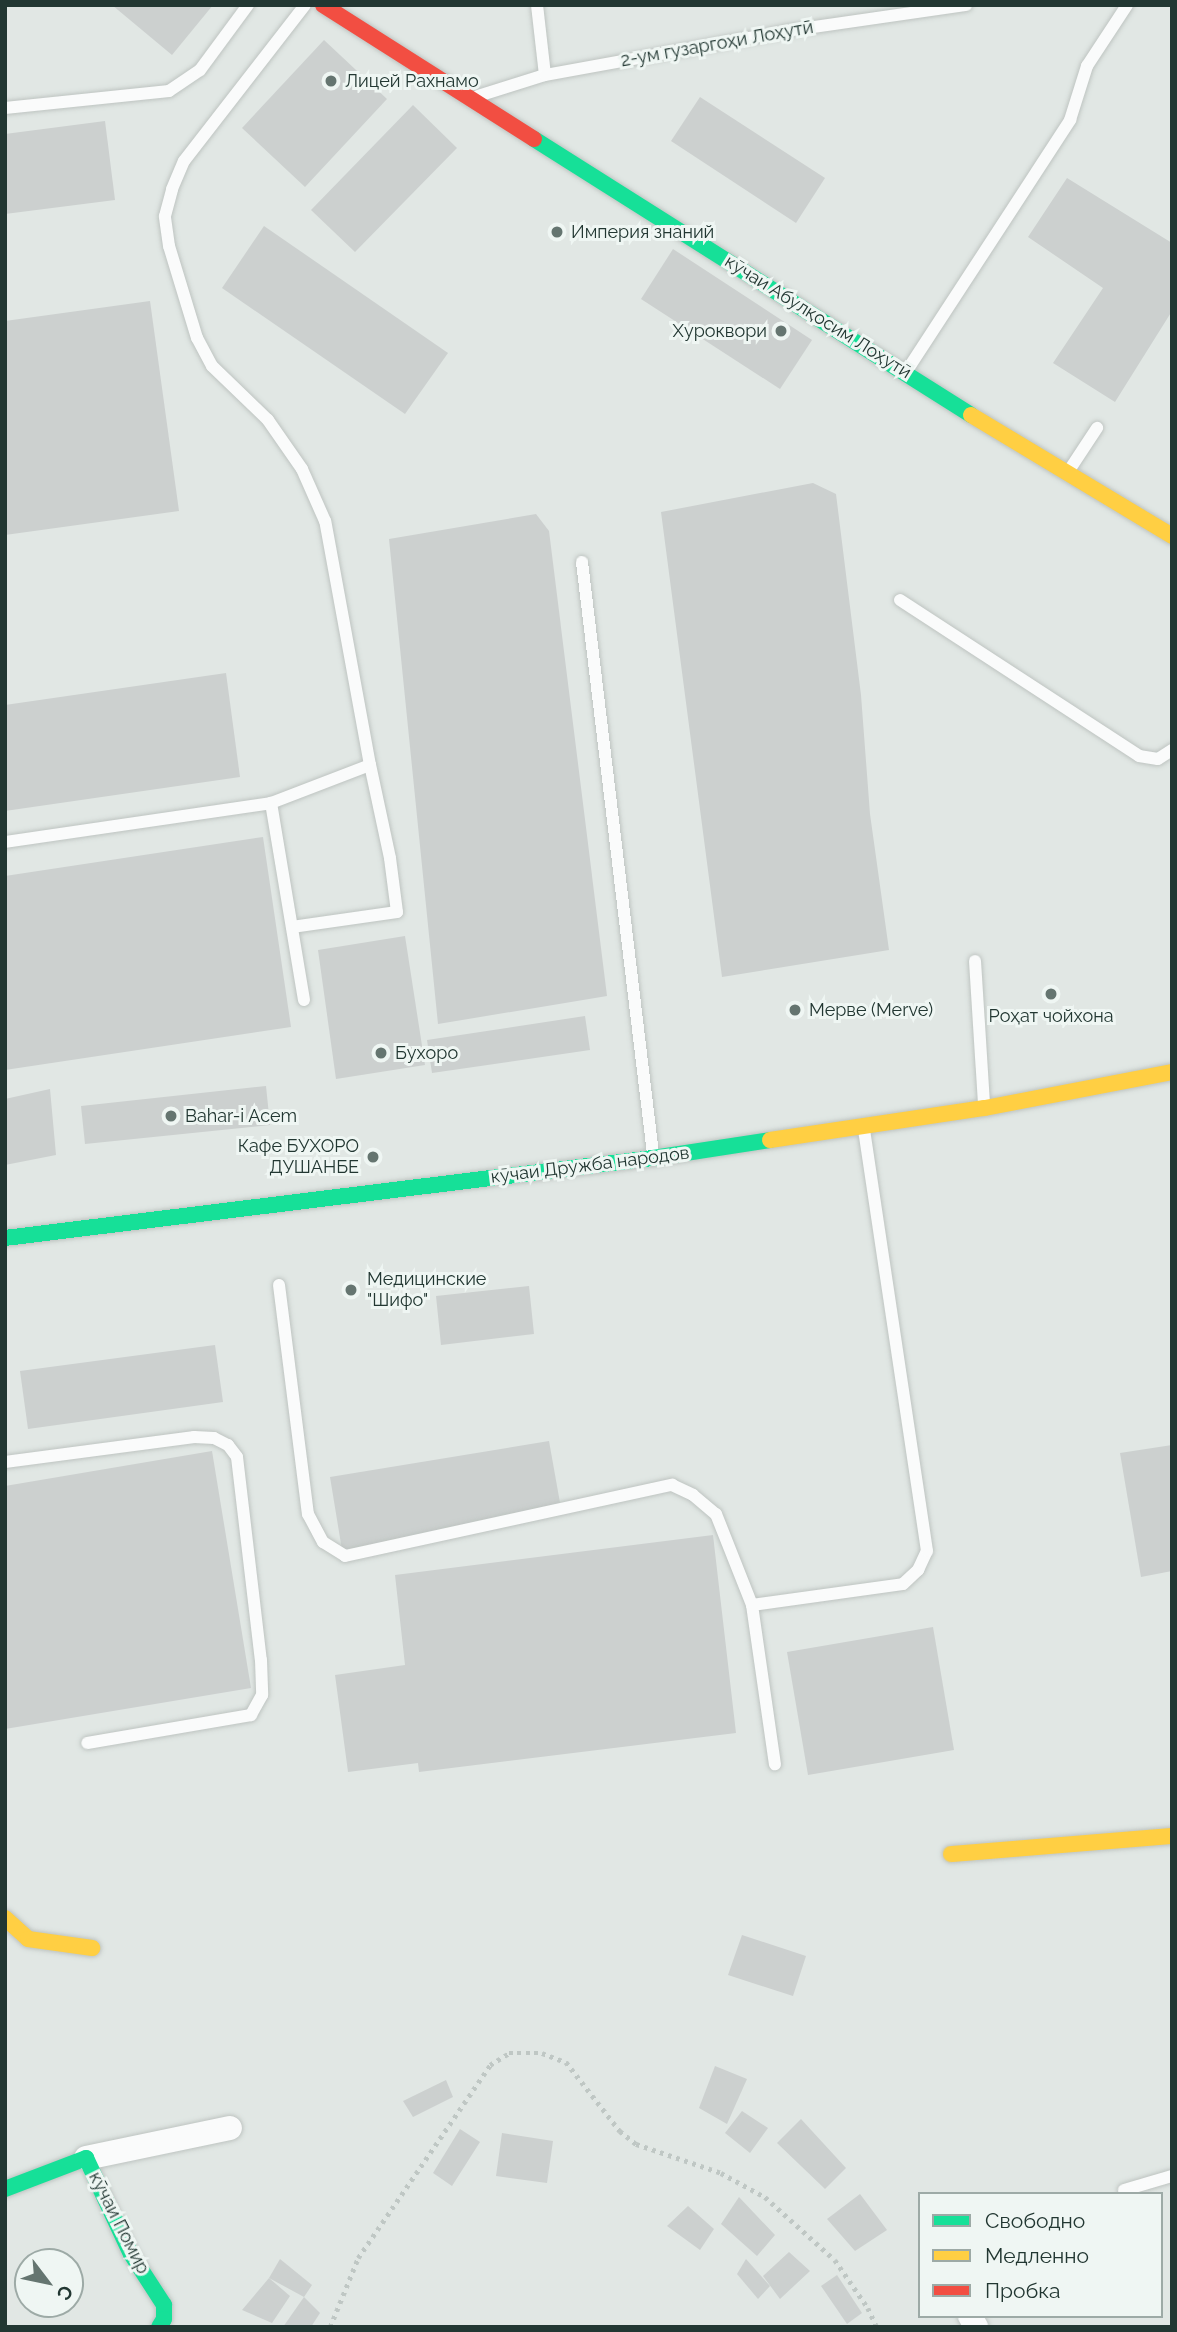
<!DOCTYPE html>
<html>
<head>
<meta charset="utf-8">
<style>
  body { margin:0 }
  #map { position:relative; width:1177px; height:2332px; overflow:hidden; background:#e1e7e4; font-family:Raleway,sans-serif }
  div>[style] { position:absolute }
  .building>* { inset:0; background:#ccd0cf }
  .path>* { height:4.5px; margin-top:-2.25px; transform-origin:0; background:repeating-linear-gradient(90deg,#bfc7c4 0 3.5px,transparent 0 8.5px) }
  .roads { filter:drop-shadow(0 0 2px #bec4c1) drop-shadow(0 0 2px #bec4c1) }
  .lane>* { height:12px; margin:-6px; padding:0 6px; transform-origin:6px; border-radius:6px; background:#fafbfb }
  .street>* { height:24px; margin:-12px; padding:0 12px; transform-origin:12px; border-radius:12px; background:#fafbfb }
  .fast>* { height:16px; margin:-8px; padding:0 8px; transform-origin:8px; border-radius:8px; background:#16e098 }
  .slow>* { height:16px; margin:-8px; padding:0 8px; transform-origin:8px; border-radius:8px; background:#ffcf43 }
  .jam>* { height:16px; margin:-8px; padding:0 8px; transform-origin:8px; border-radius:8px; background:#f24e42 }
  .dots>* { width:19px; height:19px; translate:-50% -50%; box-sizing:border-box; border:4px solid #eff6f3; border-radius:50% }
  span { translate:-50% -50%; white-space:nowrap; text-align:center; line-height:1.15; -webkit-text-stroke:6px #eff6f3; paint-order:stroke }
  .street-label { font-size:18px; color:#223732 }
  .poi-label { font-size:18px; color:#223732 }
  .left { translate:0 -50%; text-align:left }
  .right { translate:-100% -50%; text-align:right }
  .frame { position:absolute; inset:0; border:7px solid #223732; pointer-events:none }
  .legend { position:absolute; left:918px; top:2192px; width:245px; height:126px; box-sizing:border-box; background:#eff6f3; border:2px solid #9daaa6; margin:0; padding:9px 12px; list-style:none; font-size:21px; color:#223732 }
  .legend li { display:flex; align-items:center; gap:14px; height:35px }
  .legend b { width:35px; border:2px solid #9daaa6 }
  .north { position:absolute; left:14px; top:2248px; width:70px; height:70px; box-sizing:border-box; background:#eff6f3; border:2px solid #9daaa6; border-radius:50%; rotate:122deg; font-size:19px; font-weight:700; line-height:28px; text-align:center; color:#223732 }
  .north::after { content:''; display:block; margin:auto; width:24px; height:32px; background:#657570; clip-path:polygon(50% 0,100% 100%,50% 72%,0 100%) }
</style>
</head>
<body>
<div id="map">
  <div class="building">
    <i style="clip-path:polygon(112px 5px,213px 5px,172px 55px)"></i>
    <i style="clip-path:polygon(324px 40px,387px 99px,305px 187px,242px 128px)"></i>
    <i style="clip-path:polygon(700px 97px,825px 178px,796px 223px,671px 141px)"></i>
    <i style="clip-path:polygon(413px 105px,457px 148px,355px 252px,311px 210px)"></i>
    <i style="clip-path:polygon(105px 121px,115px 200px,5px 214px,5px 134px)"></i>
    <i style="clip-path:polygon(1067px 178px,1172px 243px,1172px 311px,1115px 402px,1053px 363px,1103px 288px,1028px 237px)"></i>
    <i style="clip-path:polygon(264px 226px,448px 353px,405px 414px,222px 288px)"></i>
    <i style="clip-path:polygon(673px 249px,812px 340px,780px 389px,641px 299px)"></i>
    <i style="clip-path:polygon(150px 301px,179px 511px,5px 535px,5px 321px)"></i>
    <i style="clip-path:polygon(813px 483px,836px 494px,861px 695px,870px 814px,889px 950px,722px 977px,661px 512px)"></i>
    <i style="clip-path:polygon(536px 514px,549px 531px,607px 996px,438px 1024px,389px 539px)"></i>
    <i style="clip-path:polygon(226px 673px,240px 777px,5px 811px,5px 705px)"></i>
    <i style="clip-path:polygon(263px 837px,291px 1027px,5px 1070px,5px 876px)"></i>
    <i style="clip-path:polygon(405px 936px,425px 1065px,336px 1079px,318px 950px)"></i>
    <i style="clip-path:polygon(585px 1016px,590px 1050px,432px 1073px,427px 1040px)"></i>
    <i style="clip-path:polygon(266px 1086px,270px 1125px,85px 1144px,81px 1106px)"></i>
    <i style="clip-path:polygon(50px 1089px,56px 1155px,5px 1165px,5px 1099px)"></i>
    <i style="clip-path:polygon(529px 1286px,534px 1334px,441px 1345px,436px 1296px)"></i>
    <i style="clip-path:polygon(215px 1345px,223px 1402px,28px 1429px,20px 1371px)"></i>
    <i style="clip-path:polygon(549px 1441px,562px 1514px,342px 1550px,330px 1477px)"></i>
    <i style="clip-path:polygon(1172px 1445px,1172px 1571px,1141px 1577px,1120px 1453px)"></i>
    <i style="clip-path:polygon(212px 1451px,251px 1688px,5px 1729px,5px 1486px)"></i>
    <i style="clip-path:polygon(713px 1535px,736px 1733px,419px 1772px,418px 1763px,348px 1772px,335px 1675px,405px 1665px,395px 1575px)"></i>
    <i style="clip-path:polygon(933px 1627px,954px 1750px,808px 1775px,787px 1652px)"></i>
    <i style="clip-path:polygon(742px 1935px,806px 1956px,793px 1996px,728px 1975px)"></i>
    <i style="clip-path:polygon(715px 2066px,747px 2079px,727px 2124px,699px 2108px)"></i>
    <i style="clip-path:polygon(446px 2080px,453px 2097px,413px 2117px,403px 2101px)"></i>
    <i style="clip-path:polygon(742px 2111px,768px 2128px,750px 2153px,725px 2133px)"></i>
    <i style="clip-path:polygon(801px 2119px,846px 2168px,825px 2189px,777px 2143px)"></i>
    <i style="clip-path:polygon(460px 2129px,480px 2142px,452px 2186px,433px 2173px)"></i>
    <i style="clip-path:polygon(502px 2133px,553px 2141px,547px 2183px,496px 2176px)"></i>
    <i style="clip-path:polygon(860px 2194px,887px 2230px,855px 2251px,827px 2219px)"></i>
    <i style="clip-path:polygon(739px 2197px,775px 2235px,757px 2256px,721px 2224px)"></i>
    <i style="clip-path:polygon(688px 2206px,714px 2229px,700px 2250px,667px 2226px)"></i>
    <i style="clip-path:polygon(789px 2252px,810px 2271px,780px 2299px,763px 2276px)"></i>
    <i style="clip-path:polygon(280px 2259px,312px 2285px,304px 2297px,269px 2278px)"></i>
    <i style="clip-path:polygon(746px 2259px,770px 2286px,758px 2299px,737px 2274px)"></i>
    <i style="clip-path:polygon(837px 2275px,862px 2313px,847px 2324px,821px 2286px)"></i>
    <i style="clip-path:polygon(269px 2278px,290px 2296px,272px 2323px,242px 2310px)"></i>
    <i style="clip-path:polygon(304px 2297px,320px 2313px,311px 2327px,283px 2327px)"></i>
  </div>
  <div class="path">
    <i style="left:330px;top:2327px;width:74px;rotate:-67.9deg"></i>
    <i style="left:358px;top:2258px;width:234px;rotate:-55.6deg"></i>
    <i style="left:490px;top:2065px;width:22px;rotate:-32deg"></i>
    <i style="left:509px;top:2053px;width:33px"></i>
    <i style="left:542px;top:2053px;width:26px;rotate:21deg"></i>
    <i style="left:566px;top:2062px;width:88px;rotate:52deg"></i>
    <i style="left:620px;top:2131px;width:21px;rotate:39deg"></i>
    <i style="left:636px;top:2144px;width:90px;rotate:18.8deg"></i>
    <i style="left:721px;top:2173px;width:50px;rotate:28.6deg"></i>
    <i style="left:765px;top:2197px;width:94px;rotate:42deg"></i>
    <i style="left:835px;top:2260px;width:58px;rotate:55.5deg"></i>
    <i style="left:868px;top:2308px;width:21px;rotate:65deg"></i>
  </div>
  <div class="roads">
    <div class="lane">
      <i style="left:537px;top:5px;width:70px;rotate:83.5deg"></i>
      <i style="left:478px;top:96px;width:70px;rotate:-17.4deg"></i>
      <i style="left:545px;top:75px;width:245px;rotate:-10.3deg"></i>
      <i style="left:786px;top:31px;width:182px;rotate:-8.2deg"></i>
      <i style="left:5px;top:108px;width:165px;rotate:-5.9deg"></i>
      <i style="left:169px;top:91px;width:37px;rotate:-34deg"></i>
      <i style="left:200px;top:70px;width:81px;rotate:-53.6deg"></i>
      <i style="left:906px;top:372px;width:301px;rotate:-56.9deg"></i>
      <i style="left:1070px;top:120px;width:57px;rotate:-72.5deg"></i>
      <i style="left:1087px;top:66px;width:73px;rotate:-56.7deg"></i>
      <i style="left:1068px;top:472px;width:53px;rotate:-56.6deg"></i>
      <i style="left:582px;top:562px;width:596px;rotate:83.16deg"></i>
      <i style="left:900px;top:600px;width:285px;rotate:33.1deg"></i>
      <i style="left:1139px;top:756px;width:19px;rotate:9deg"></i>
      <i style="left:1158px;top:759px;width:17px;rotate:-33deg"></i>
      <i style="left:5px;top:842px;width:269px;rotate:-8.3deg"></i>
      <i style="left:292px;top:927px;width:106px;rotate:-8.1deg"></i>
      <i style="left:397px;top:912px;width:54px;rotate:-97.4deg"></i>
      <i style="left:390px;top:858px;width:95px;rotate:-102.1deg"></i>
      <i style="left:975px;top:961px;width:144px;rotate:86.4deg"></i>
      <i style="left:304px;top:1000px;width:200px;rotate:-99.5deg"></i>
      <i style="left:271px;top:803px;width:106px;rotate:-21deg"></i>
      <i style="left:370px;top:765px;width:248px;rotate:-100.4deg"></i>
      <i style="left:325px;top:521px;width:57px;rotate:-113.9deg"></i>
      <i style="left:302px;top:469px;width:60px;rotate:-124.8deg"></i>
      <i style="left:268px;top:420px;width:78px;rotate:-136deg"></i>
      <i style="left:212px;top:366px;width:32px;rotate:-118deg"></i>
      <i style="left:197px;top:338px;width:96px;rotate:-106.9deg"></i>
      <i style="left:169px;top:246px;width:30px;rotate:-98deg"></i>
      <i style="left:165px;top:216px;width:28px;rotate:-75deg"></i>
      <i style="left:172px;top:189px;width:30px;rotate:-67deg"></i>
      <i style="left:184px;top:161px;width:197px;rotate:-52.2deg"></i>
      <i style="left:279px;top:1285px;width:231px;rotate:82.8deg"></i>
      <i style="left:308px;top:1514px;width:32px;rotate:62deg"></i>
      <i style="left:323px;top:1542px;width:26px;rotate:32deg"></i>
      <i style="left:345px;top:1556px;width:335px;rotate:-12.3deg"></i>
      <i style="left:672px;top:1485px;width:23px;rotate:25deg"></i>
      <i style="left:693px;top:1495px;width:30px;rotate:40deg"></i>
      <i style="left:716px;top:1514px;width:98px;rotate:68.4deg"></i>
      <i style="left:752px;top:1605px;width:161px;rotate:81.8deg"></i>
      <i style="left:5px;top:1462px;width:191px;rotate:-7.5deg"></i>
      <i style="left:194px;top:1437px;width:20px;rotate:3deg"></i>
      <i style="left:214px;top:1438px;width:16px;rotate:27deg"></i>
      <i style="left:228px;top:1445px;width:15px;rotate:53deg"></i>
      <i style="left:237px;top:1457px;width:204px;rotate:83.3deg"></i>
      <i style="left:261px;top:1660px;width:35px;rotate:88deg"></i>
      <i style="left:262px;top:1695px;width:23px;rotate:119deg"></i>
      <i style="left:251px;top:1715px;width:166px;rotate:170.3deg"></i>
      <i style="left:752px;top:1605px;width:152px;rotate:-7.9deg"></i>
      <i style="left:903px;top:1584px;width:21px;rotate:-43deg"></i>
      <i style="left:918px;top:1570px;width:21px;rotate:-65deg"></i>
      <i style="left:927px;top:1551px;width:429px;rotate:-98.5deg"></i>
      <i style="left:1124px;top:2190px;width:50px;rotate:-16.3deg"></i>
    </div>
    <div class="street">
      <i style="left:86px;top:2158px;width:147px;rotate:-11.8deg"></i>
      <i style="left:970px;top:2316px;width:13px;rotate:61deg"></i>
    </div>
    <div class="fast">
      <i style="left:534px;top:139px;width:517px;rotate:32.28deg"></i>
      <i style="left:5px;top:1238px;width:653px;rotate:-7.04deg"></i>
      <i style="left:653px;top:1158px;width:118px;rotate:-8.7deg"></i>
      <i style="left:5px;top:2189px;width:87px;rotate:-20.9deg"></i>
      <i style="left:86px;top:2158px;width:106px;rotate:64.9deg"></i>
      <i style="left:131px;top:2254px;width:61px;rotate:57.1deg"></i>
      <i style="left:164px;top:2305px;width:14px;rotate:90deg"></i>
      <i style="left:164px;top:2319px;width:9px;rotate:122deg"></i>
    </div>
    <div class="slow">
      <i style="left:971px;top:415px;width:235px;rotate:31deg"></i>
      <i style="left:770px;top:1140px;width:217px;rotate:-8.5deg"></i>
      <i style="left:985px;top:1108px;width:190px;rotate:-10.9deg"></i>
      <i style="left:951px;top:1854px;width:222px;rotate:-4.7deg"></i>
      <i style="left:5px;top:1918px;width:31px;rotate:42deg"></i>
      <i style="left:28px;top:1939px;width:65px;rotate:8deg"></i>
    </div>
    <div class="jam">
      <i style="left:323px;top:5px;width:250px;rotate:32.4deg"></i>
    </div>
  </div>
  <div class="dots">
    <i style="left:331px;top:81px;background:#657570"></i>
    <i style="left:557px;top:232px;background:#657570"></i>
    <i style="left:781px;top:331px;background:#657570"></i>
    <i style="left:1051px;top:994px;background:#657570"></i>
    <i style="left:795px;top:1010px;background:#657570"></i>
    <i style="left:381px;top:1053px;background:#657570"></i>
    <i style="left:171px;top:1116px;background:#657570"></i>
    <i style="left:373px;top:1157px;background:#657570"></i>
    <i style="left:351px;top:1290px;background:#657570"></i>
  </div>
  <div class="street-label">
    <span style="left:717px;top:44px;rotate:-10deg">2-ум гузаргоҳи Лоҳутӣ</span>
    <span style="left:818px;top:317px;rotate:32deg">кӯчаи Абулқосим Лоҳутӣ</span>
    <span style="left:590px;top:1165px;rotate:-7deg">кӯчаи Дружба народов</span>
    <span style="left:119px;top:2223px;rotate:63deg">кӯчаи Помир</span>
  </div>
  <div class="poi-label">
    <span class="left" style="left:345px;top:81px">Лицей Рахнамо</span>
    <span class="left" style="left:571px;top:232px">Империя знаний</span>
    <span class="right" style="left:767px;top:331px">Хуроквори</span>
    <span class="left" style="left:809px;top:1010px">Мерве (Merve)</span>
    <span style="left:1051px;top:1016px">Роҳат чойхона</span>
    <span class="left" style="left:395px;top:1053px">Бухоро</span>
    <span class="left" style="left:185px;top:1116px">Bahar-i Acem</span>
    <span class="right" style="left:359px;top:1157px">Кафе БУХОРО<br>ДУШАНБЕ</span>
    <span class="left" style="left:367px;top:1290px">Медицинские<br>"Шифо"</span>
  </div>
  <div class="frame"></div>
  <ul class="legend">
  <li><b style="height:9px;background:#16e098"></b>Свободно</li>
  <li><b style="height:9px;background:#ffcf43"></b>Медленно</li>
  <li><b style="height:9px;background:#f24e42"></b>Пробка</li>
  </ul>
  <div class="north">С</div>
</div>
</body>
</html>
